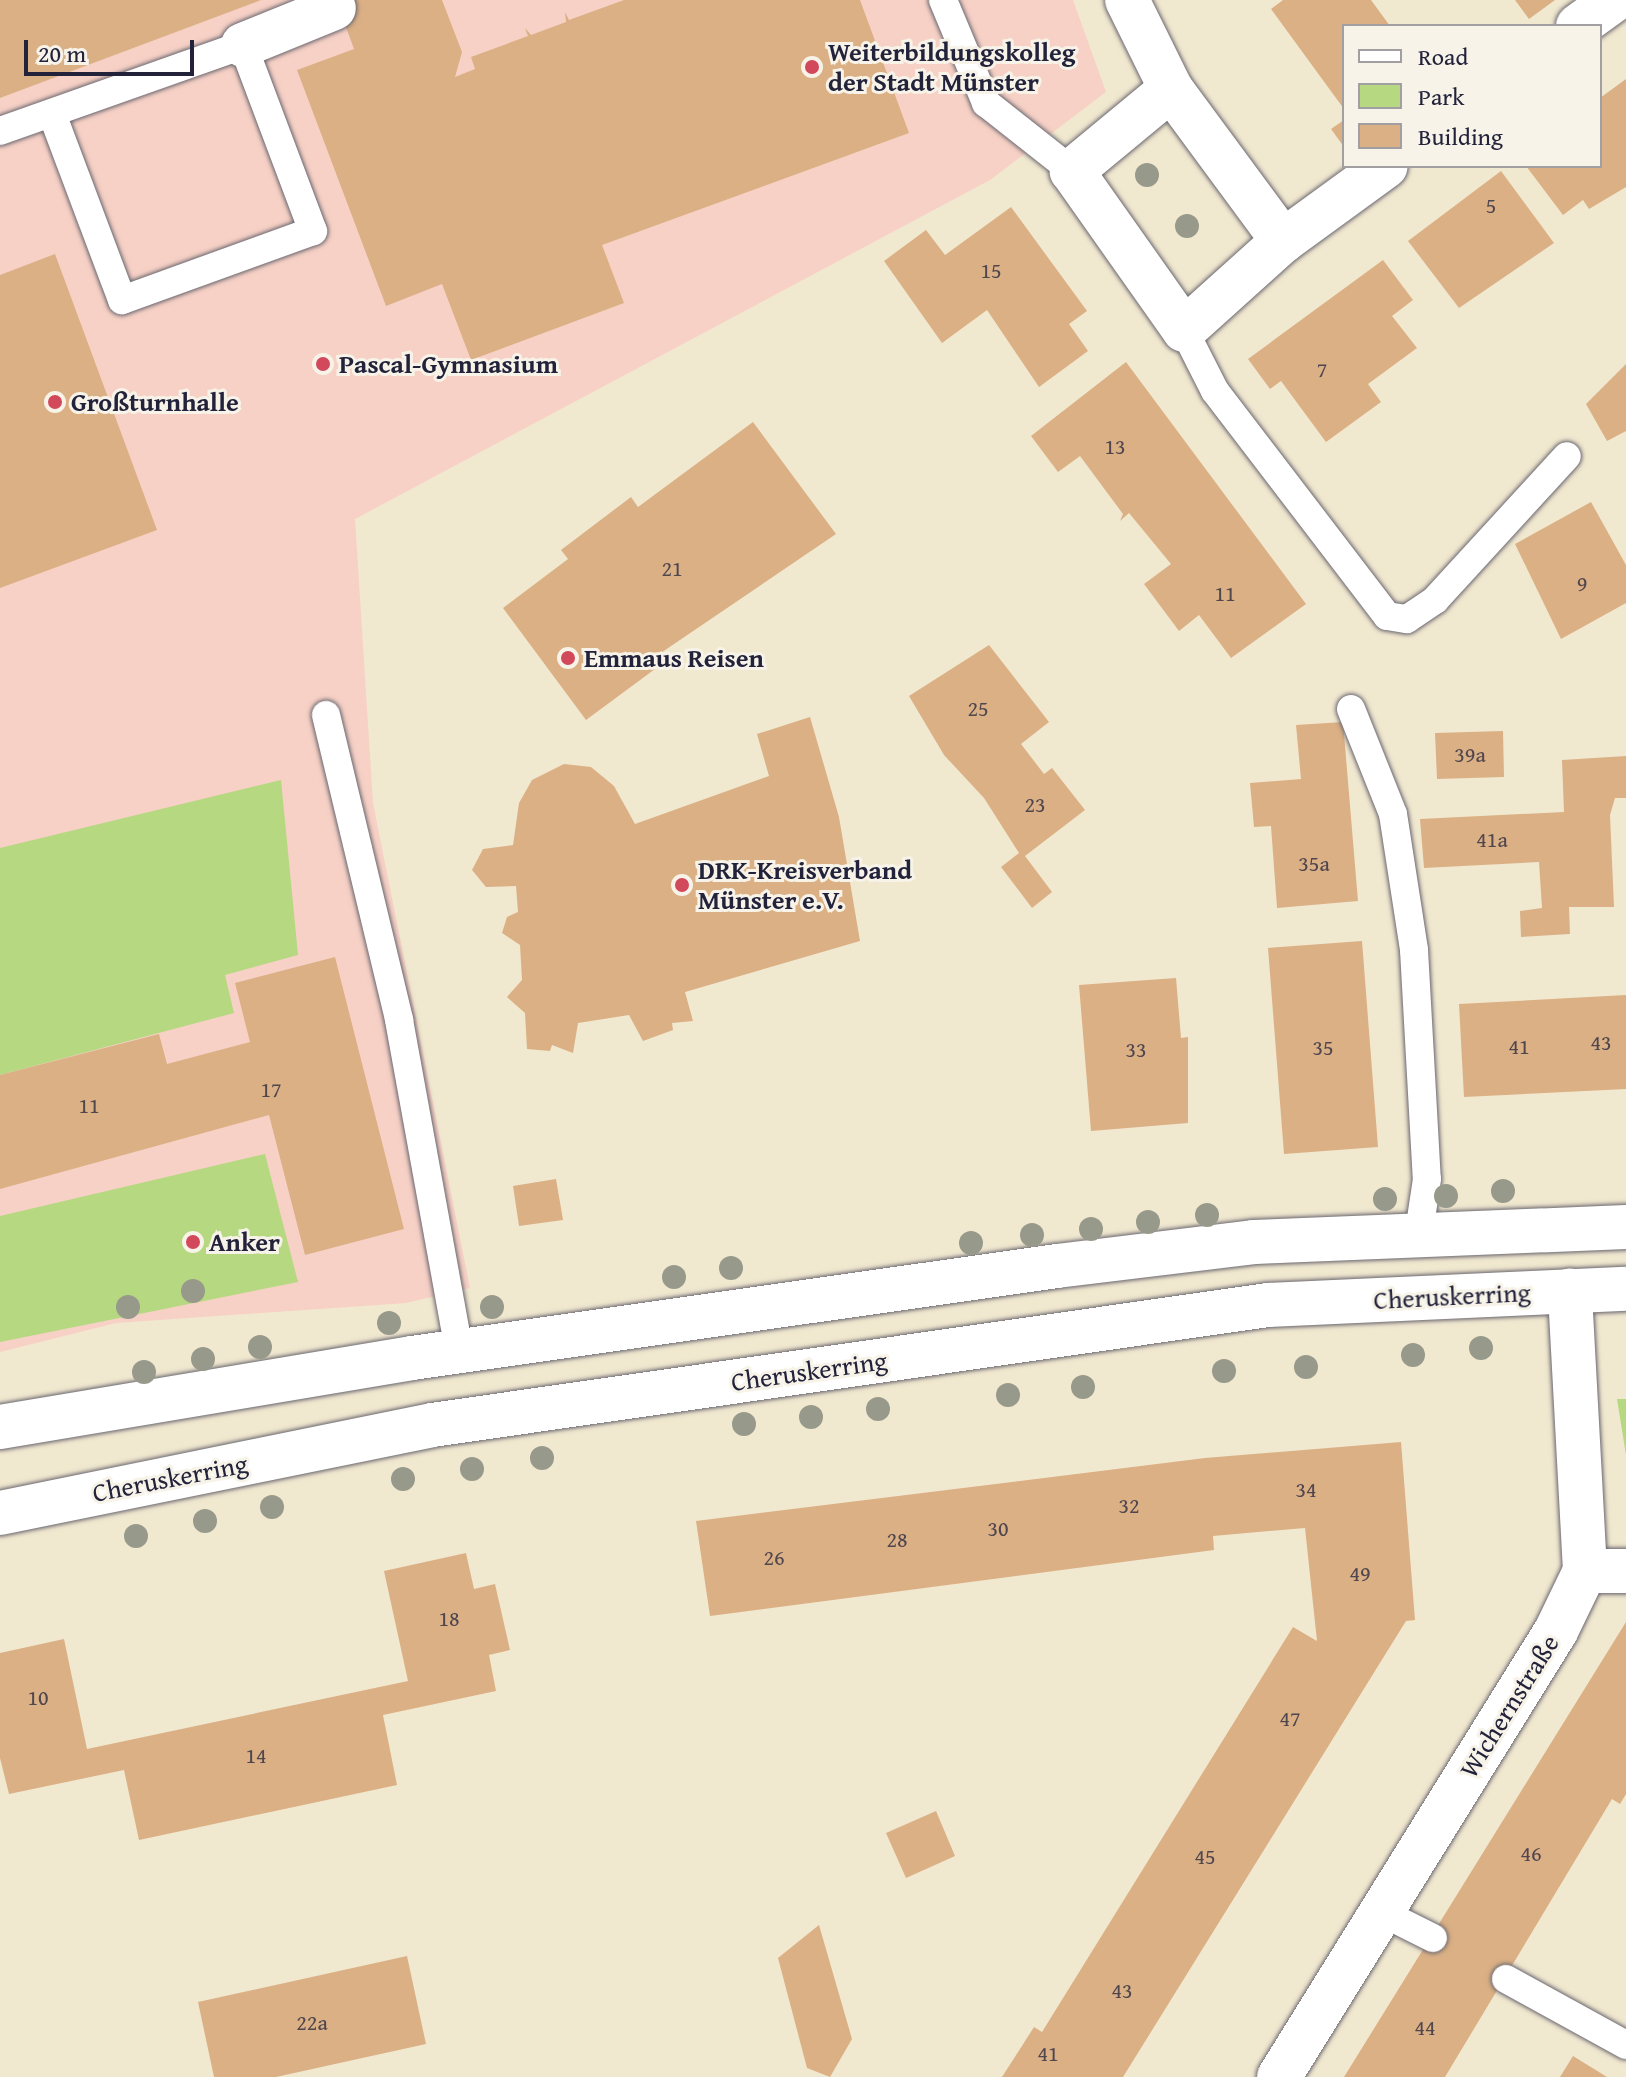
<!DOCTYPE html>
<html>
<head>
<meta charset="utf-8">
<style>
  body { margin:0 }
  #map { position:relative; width:1626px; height:2077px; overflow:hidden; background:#f1e8d0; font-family:"Gentium Book Plus",serif }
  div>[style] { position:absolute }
  .built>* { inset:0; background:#f7d1c6 }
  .green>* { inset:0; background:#b5d880 }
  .building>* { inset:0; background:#dbb085 }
  .roads { filter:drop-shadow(0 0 2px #6a676f) drop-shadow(0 0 2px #6a676f) }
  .lane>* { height:28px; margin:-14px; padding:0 14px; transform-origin:14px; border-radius:14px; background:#fff }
  .street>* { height:44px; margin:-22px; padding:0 22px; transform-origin:22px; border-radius:22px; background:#fff }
  .secondary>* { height:44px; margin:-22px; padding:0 22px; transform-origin:22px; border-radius:22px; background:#fff }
  .trees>* { width:24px; height:24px; margin:-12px; border-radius:50%; background:#97998a }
  .dots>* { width:22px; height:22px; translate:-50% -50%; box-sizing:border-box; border:4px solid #f7f3e8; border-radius:50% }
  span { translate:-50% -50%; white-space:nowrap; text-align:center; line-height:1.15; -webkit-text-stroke:6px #f7f3e8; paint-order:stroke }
  .number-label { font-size:22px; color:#50464e }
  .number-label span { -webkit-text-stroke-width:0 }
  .poi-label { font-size:26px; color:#22223b; font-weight:700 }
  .left { translate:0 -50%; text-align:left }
  .street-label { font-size:26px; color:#22223b }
  .legend { position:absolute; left:1342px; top:24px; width:260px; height:144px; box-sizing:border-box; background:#f7f3e8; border:2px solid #a29fa3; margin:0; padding:10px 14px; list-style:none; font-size:24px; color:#22223b }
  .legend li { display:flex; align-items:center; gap:16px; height:40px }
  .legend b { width:40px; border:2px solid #a29fa3 }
  .scale { position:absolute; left:24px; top:40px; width:170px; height:36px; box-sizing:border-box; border:4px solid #22223b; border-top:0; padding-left:10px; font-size:24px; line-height:28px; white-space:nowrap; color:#22223b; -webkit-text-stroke:6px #f7f3e8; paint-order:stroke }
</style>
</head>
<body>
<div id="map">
  <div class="built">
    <i style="clip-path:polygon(0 0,1073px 0,1106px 92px,990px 180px,355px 519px,373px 803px,470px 1288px,406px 1303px,116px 1323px,0 1352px)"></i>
  </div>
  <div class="green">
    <i style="clip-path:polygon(281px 780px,298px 955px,225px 975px,234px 1013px,0 1075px,0 848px)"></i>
    <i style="clip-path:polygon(265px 1154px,298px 1282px,0 1342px,0 1216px)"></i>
    <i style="clip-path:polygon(1617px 1399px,1626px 1399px,1626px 1455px)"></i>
  </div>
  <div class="building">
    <i style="clip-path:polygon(0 0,261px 0,0 98px)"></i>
    <i style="clip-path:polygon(336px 0,442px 0,462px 52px,455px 77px,475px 69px,471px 57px,528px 36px,525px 28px,531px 35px,566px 22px,565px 12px,569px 20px,624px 0,860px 0,909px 133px,602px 245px,624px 303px,471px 360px,442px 284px,386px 306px,297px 70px,354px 49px)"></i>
    <i style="clip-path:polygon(1283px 0,1371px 0,1390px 26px,1344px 26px,1344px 109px,1271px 9px)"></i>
    <i style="clip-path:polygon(1515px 0,1555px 0,1529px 19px)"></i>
    <i style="clip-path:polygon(1626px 79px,1626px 187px,1589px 209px,1583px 200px,1563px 215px,1526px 166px,1600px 166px,1600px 98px)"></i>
    <i style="clip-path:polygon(1344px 120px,1344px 147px,1331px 129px)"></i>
    <i style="clip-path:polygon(1501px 171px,1554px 243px,1459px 308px,1408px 241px)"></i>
    <i style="clip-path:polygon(1011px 207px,1087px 311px,1069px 324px,1088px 351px,1039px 387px,987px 310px,942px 343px,884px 261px,926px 230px,945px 255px)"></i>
    <i style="clip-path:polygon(55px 254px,157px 530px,0 588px,0 275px)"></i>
    <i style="clip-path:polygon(1383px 260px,1413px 300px,1392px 316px,1417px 348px,1368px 384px,1381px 402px,1326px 442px,1281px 381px,1270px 389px,1248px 359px)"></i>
    <i style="clip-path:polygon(1126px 362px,1306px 604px,1231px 658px,1199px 615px,1179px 631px,1144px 584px,1171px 564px,1129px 513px,1120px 521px,1123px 514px,1080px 456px,1058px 472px,1031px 436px)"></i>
    <i style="clip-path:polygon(1626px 364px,1626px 431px,1607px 441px,1586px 404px)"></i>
    <i style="clip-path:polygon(753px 422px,836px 534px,649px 661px,655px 669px,586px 720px,503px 608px,568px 559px,561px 550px,631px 497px,638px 507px)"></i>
    <i style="clip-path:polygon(1591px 502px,1626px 565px,1626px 603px,1561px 639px,1515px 544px)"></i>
    <i style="clip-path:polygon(989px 645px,1049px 722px,1021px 744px,1044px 774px,1052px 768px,1085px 810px,1025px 856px,1052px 892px,1032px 908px,1001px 867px,1019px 853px,984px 798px,944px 755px,909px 696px)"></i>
    <i style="clip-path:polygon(810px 717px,839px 817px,860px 941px,685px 992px,693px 1021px,672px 1023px,673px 1030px,643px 1041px,629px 1015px,578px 1023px,573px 1053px,552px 1045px,550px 1051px,527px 1049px,525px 1013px,507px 997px,522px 980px,520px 945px,502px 933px,507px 917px,518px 912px,516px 886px,486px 887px,472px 870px,483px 849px,513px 845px,519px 803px,532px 780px,564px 764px,591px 767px,614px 786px,635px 824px,769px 776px,757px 734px)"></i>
    <i style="clip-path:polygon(1343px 722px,1358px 901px,1277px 908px,1271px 826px,1254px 827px,1250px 783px,1301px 779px,1296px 725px)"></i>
    <i style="clip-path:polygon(1503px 731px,1504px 777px,1437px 779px,1435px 733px)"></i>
    <i style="clip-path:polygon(1626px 756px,1626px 798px,1615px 798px,1610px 815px,1614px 907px,1569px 907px,1570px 934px,1521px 937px,1520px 911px,1542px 908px,1539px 862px,1424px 868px,1420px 819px,1564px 812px,1562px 760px)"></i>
    <i style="clip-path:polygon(1362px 941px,1378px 1147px,1284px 1154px,1268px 948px)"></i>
    <i style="clip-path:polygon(335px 957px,404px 1229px,305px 1255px,269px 1115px,0 1189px,0 1075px,159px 1034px,167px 1064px,250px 1042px,235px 983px)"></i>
    <i style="clip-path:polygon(1176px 978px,1181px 1038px,1188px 1037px,1188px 1123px,1091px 1131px,1079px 985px)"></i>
    <i style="clip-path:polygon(1626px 995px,1626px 1089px,1464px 1097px,1459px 1004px)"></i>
    <i style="clip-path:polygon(556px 1179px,563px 1220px,519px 1226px,513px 1186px)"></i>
    <i style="clip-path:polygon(1401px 1442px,1415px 1620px,1406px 1621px,1123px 2077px,1002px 2077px,1034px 2027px,1042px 2032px,1293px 1627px,1317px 1641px,1305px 1528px,1213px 1536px,1214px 1550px,710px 1616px,696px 1521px,1205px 1458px)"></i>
    <i style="clip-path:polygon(466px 1553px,474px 1589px,495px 1584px,510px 1650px,489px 1655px,496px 1691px,383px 1715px,397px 1785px,139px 1840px,124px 1770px,9px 1794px,0 1758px,0 1653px,64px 1639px,87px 1749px,408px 1681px,384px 1571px)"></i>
    <i style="clip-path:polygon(1626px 1622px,1626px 1794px,1620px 1804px,1612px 1799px,1445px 2077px,1344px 2077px)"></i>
    <i style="clip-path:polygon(936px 1811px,955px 1856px,906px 1878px,886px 1833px)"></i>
    <i style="clip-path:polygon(819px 1925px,852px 2039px,830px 2077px,807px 2068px,778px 1958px)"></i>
    <i style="clip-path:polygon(407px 1956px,426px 2044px,276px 2077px,214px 2077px,198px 2002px)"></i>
    <i style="clip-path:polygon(1573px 2056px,1607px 2077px,1560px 2077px)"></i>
  </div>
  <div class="roads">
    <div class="lane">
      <i style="left:943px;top:0;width:112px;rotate:67.3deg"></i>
      <i style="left:986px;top:103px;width:110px;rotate:38.3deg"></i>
      <i style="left:0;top:131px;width:258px;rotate:-19.5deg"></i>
      <i style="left:243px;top:45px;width:199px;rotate:69.4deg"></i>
      <i style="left:313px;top:231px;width:203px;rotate:160.1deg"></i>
      <i style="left:122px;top:300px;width:197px;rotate:-110.6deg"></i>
      <i style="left:1184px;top:330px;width:68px;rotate:63.1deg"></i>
      <i style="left:1215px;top:391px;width:283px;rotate:52.6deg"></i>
      <i style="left:1387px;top:616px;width:20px;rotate:9deg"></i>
      <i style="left:1407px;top:619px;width:34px;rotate:-34deg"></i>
      <i style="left:1435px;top:600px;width:195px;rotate:-47.5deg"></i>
      <i style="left:1351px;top:709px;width:113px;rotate:68.2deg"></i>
      <i style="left:1393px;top:814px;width:138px;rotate:81.2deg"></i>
      <i style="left:1414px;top:950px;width:229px;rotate:86.8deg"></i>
      <i style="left:1427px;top:1179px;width:54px;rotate:98.6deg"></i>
      <i style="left:326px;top:715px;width:314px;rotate:76.5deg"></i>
      <i style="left:399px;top:1020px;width:336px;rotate:79.7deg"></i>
      <i style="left:1381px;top:1912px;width:58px;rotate:26.6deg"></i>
      <i style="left:1506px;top:1979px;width:137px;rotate:28.8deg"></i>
    </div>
    <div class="street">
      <i style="left:1127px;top:0;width:99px;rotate:63.7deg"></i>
      <i style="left:1171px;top:89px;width:189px;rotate:53.6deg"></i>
      <i style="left:1283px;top:241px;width:127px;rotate:-36.1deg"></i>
      <i style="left:1578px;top:26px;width:44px;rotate:-35.8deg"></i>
      <i style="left:243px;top:45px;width:98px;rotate:-22.1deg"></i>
      <i style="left:1171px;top:89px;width:129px;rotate:140.4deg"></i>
      <i style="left:1072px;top:171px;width:194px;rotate:54.8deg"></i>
      <i style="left:1184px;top:330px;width:133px;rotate:-42deg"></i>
      <i style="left:1585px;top:1571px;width:41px"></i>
      <i style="left:1279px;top:2077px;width:525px;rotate:-58.16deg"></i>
      <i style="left:1556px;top:1631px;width:67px;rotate:-64.2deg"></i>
      <i style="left:1585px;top:1571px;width:281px;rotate:-93.1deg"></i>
    </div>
    <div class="secondary">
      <i style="left:0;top:1427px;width:418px;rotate:-9.5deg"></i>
      <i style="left:412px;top:1358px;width:652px;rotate:-8.12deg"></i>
      <i style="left:1057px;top:1266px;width:198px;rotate:-6.9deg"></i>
      <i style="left:1254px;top:1242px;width:372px;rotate:-2.3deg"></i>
      <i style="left:0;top:1513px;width:441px;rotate:-11.5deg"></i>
      <i style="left:432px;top:1425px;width:845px;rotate:-8.17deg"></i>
      <i style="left:1268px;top:1305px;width:358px;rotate:-2.6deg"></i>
    </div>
  </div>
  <div class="trees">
    <i style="left:1147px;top:175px"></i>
    <i style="left:1187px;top:226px"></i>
    <i style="left:1503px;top:1191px"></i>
    <i style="left:1446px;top:1196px"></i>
    <i style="left:1385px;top:1199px"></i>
    <i style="left:1207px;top:1215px"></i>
    <i style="left:1148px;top:1222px"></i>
    <i style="left:1091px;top:1229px"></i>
    <i style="left:1032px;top:1235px"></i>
    <i style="left:971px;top:1243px"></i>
    <i style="left:731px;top:1268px"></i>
    <i style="left:674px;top:1277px"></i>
    <i style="left:193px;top:1291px"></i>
    <i style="left:128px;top:1307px"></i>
    <i style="left:492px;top:1307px"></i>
    <i style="left:389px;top:1323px"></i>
    <i style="left:260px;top:1347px"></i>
    <i style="left:1481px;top:1348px"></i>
    <i style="left:1413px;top:1355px"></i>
    <i style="left:203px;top:1359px"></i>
    <i style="left:1306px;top:1367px"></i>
    <i style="left:1224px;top:1371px"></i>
    <i style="left:144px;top:1372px"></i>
    <i style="left:1083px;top:1387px"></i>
    <i style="left:1008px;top:1395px"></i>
    <i style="left:878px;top:1409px"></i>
    <i style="left:811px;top:1417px"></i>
    <i style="left:744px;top:1424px"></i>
    <i style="left:542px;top:1458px"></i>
    <i style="left:472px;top:1469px"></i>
    <i style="left:403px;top:1479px"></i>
    <i style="left:272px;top:1507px"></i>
    <i style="left:205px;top:1521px"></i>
    <i style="left:136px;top:1536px"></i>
  </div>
  <div class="dots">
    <i style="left:812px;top:67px;background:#d1495b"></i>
    <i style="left:323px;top:364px;background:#d1495b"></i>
    <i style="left:55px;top:402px;background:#d1495b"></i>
    <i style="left:568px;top:658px;background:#d1495b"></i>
    <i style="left:682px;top:885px;background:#d1495b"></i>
    <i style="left:193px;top:1242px;background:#d1495b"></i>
  </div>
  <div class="number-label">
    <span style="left:1491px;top:206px">5</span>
    <span style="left:991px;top:271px">15</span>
    <span style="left:1322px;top:370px">7</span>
    <span style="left:1115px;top:447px">13</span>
    <span style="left:672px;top:569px">21</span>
    <span style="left:1582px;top:584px">9</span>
    <span style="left:1225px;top:594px">11</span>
    <span style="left:978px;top:709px">25</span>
    <span style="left:1470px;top:755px">39a</span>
    <span style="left:1035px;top:805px">23</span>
    <span style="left:1492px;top:840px">41a</span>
    <span style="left:1314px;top:864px">35a</span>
    <span style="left:1601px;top:1043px">43</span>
    <span style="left:1519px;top:1047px">41</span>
    <span style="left:1323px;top:1048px">35</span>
    <span style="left:1136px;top:1050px">33</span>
    <span style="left:271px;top:1090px">17</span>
    <span style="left:89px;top:1106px">11</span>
    <span style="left:1306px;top:1490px">34</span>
    <span style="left:1129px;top:1506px">32</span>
    <span style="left:998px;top:1529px">30</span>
    <span style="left:897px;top:1540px">28</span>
    <span style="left:774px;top:1558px">26</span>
    <span style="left:1360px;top:1574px">49</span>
    <span style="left:449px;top:1619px">18</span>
    <span style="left:38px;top:1698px">10</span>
    <span style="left:1290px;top:1719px">47</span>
    <span style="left:256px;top:1756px">14</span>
    <span style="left:1531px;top:1854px">46</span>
    <span style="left:1205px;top:1857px">45</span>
    <span style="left:1122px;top:1991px">43</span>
    <span style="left:312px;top:2023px">22a</span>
    <span style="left:1425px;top:2028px">44</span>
    <span style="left:1048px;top:2054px">41</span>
  </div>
  <div class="poi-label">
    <span class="left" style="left:828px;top:67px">Weiterbildungskolleg<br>der Stadt Münster</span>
    <span class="left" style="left:339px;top:364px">Pascal-Gymnasium</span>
    <span class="left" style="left:71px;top:402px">Großturnhalle</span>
    <span class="left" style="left:584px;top:658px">Emmaus Reisen</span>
    <span class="left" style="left:698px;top:885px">DRK-Kreisverband<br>Münster e.V.</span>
    <span class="left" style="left:209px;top:1242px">Anker</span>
  </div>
  <div class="street-label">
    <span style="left:1452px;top:1296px;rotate:-3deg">Cheruskerring</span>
    <span style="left:809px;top:1371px;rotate:-8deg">Cheruskerring</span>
    <span style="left:170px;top:1478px;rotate:-11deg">Cheruskerring</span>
    <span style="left:1509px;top:1706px;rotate:-58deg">Wichernstraße</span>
  </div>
  <ul class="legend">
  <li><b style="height:10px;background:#fff"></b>Road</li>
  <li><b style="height:22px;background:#b5d880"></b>Park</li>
  <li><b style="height:22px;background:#dbb085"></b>Building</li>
  </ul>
  <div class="scale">20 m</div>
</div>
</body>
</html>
